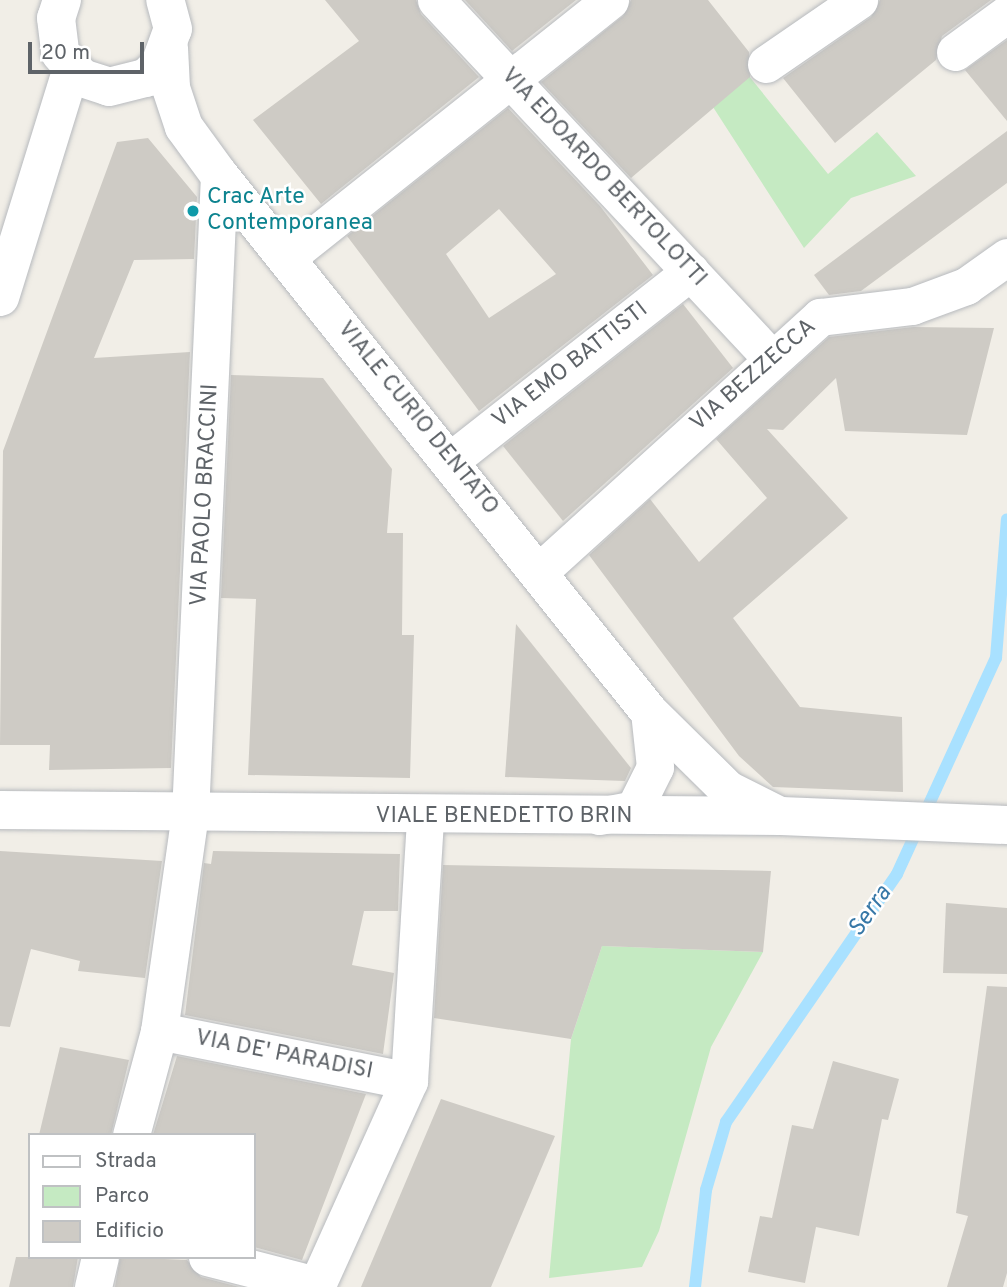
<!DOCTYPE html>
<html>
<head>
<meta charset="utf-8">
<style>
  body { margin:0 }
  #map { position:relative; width:1007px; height:1287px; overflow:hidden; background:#f1eee7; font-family:Overpass,sans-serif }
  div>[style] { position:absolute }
  .green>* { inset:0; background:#c5eac2 }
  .stream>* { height:12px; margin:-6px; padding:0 6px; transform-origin:6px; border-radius:6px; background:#a9e1ff }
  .building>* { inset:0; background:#cecbc5 }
  .roads { filter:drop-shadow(0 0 2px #b7babe) drop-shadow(0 0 2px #b7babe) }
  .street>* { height:37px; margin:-18.5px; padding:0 18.5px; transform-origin:18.5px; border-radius:18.5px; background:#fff }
  .secondary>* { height:38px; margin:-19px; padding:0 19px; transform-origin:19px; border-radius:19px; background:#fff }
  .dots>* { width:19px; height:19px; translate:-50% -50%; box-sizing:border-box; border:4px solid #fff; border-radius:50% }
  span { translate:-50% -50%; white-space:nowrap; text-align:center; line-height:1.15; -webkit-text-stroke:5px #fff; paint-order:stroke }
  .street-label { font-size:23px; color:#5e6368 }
  .culture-label { font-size:23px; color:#0d838f }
  .left { translate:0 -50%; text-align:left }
  .water-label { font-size:24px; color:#3778a7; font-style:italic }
  .legend { position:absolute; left:28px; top:1133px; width:228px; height:126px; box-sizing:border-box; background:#fff; border:2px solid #bfc1c3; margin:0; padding:9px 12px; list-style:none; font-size:21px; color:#5e6368 }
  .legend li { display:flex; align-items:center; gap:14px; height:35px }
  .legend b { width:35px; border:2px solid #bfc1c3 }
  .scale { position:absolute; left:28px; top:42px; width:116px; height:32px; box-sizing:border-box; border:4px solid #5e6368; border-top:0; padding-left:9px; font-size:21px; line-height:24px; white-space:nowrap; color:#5e6368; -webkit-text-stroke:5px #fff; paint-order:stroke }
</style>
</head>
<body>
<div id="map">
  <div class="green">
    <i style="clip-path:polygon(749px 76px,828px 174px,877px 132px,916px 176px,851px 198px,804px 248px,713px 107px)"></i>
    <i style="clip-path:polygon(602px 946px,763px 952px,711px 1047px,659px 1231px,642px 1267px,549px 1278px,571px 1039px)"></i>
  </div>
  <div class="stream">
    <i style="left:695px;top:1287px;width:98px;rotate:-83.5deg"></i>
    <i style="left:706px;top:1190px;width:71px;rotate:-73.6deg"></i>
    <i style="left:726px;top:1122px;width:301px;rotate:-55.4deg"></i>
    <i style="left:897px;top:874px;width:238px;rotate:-65.4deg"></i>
    <i style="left:996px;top:658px;width:139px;rotate:-85.5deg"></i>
  </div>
  <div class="building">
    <i style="clip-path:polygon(325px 0,416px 0,421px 14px,479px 77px,321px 204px,253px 120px,359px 41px)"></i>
    <i style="clip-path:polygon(465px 0,576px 0,512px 51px)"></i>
    <i style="clip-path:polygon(631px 0,708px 0,749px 52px,750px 77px,631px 178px,541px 82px,623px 16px)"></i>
    <i style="clip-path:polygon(880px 0,991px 0,942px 36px,936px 60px,835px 143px,783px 78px,871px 17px)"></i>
    <i style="clip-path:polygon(1007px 40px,1007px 121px,965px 70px)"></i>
    <i style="clip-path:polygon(evenodd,508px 108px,600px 206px,653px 275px,479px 411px,347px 236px,508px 108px,499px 209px,556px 274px,489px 318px,446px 254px,499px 209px)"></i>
    <i style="clip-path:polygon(1007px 131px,1007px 183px,861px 291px,829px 295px,814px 275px)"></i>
    <i style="clip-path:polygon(148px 138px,197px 197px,194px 259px,134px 260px,94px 358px,190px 352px,171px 768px,49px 770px,50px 745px,0 745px,3px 451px,117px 142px)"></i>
    <i style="clip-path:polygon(683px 304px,733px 368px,563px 521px,503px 446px)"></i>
    <i style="clip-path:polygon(913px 327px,994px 328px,967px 435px,845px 431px,836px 378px,783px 430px,767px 429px,848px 518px,733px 618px,800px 707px,902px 717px,903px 792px,773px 787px,739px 756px,589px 555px,650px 499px,699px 562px,767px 498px,716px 439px,829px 337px)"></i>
    <i style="clip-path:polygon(231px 375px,323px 378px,392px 469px,387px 533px,403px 533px,402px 635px,414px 635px,410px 778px,248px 775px,256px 599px,221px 598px)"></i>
    <i style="clip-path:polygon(516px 624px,631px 768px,625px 781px,505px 777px)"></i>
    <i style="clip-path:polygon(0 851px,162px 861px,145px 978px,78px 971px,80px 961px,31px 949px,10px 1027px,0 1026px)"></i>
    <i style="clip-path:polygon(213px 851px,400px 854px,398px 911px,364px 911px,352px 965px,394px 973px,383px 1054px,185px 1015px,204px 863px,211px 864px)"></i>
    <i style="clip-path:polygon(443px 865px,771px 871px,763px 952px,602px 946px,571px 1039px,434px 1018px)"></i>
    <i style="clip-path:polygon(946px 903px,1007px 908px,1007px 974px,943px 973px)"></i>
    <i style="clip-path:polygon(987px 986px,1007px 987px,1007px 1273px,1003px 1287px,947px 1287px,968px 1216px,956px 1213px)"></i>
    <i style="clip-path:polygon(60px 1047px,129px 1060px,111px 1135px,39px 1135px)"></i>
    <i style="clip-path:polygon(177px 1056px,366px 1094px,302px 1260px,254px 1247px,254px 1135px,153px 1135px)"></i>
    <i style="clip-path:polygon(833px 1061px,899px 1079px,888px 1120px,882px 1119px,859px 1236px,816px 1227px,805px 1283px,748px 1272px,760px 1216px,772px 1218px,792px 1125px,813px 1129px)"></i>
    <i style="clip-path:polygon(441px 1099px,555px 1136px,491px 1287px,361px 1287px)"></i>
    <i style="clip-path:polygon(16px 1257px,78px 1257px,73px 1287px,9px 1287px)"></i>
    <i style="clip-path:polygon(120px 1257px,187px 1260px,201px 1277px,239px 1287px,115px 1287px)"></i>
  </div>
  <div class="roads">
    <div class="street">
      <i style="left:436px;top:0;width:489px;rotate:46.9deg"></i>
      <i style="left:955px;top:52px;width:64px;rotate:-36.2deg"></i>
      <i style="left:766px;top:64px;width:113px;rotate:-34.5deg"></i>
      <i style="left:286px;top:258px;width:414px;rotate:-38.5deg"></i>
      <i style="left:0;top:297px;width:240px;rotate:-72.8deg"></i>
      <i style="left:451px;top:460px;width:305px;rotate:-38.2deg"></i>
      <i style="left:541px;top:570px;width:377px;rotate:-42.2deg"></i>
      <i style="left:820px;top:317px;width:93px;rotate:-6.8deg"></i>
      <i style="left:912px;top:306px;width:58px;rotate:-20.3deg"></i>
      <i style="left:966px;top:286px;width:50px;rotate:-35.3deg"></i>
      <i style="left:599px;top:816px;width:36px;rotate:-11deg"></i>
      <i style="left:634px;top:809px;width:47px;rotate:-63.4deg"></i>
      <i style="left:655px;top:767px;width:55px;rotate:-96.2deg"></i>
      <i style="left:159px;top:1031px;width:255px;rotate:11.3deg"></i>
      <i style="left:131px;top:1135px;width:108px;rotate:-74.9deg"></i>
      <i style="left:159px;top:1031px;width:219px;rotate:-81.9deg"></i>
      <i style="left:190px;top:814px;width:640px;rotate:-87.4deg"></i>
      <i style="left:207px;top:1257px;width:113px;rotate:14.4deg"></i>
      <i style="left:93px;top:1287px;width:31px;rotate:-77deg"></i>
      <i style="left:316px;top:1287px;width:226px;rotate:-65.7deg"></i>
      <i style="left:409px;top:1081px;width:264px;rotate:-86.5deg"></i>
    </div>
    <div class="secondary">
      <i style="left:62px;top:0;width:19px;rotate:108deg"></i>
      <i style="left:56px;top:18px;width:35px;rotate:83deg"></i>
      <i style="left:60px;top:53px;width:33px;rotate:49deg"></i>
      <i style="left:82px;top:78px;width:28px;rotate:18deg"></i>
      <i style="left:109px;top:87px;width:38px;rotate:-14deg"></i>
      <i style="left:146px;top:78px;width:20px;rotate:-45deg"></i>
      <i style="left:160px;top:64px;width:37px;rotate:-70deg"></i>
      <i style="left:173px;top:29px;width:30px;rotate:-105deg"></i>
      <i style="left:169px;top:48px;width:40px;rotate:87.1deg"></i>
      <i style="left:171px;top:88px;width:41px;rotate:71.6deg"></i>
      <i style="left:184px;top:127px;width:59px;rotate:53.9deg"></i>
      <i style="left:219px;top:175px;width:688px;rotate:51.31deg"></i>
      <i style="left:649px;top:712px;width:111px;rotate:44.6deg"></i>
      <i style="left:728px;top:790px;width:54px;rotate:26.6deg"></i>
      <i style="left:0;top:810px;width:781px;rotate:0.44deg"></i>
      <i style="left:781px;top:816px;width:226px;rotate:2.3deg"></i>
    </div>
  </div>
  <div class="dots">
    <i style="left:193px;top:211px;background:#0f9aa8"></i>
  </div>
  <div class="street-label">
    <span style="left:603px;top:178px;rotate:47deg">VIA EDOARDO BERTOLOTTI</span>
    <span style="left:571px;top:366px;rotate:-38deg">VIA EMO BATTISTI</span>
    <span style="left:754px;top:376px;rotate:-41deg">VIA BEZZECCA</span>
    <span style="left:417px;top:419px;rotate:51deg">VIALE CURIO DENTATO</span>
    <span style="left:206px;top:495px;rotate:-87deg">VIA PAOLO BRACCINI</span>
    <span style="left:504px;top:817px">VIALE BENEDETTO BRIN</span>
    <span style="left:284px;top:1056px;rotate:11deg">VIA DE' PARADISI</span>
  </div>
  <div class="culture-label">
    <span class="left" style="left:207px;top:211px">Crac Arte<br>Contemporanea</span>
  </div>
  <div class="water-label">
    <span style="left:871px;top:912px;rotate:-55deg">Serra</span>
  </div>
  <ul class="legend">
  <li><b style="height:9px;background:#fff"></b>Strada</li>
  <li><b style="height:19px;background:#c5eac2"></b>Parco</li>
  <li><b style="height:19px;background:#cecbc5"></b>Edificio</li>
  </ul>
  <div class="scale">20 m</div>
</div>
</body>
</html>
